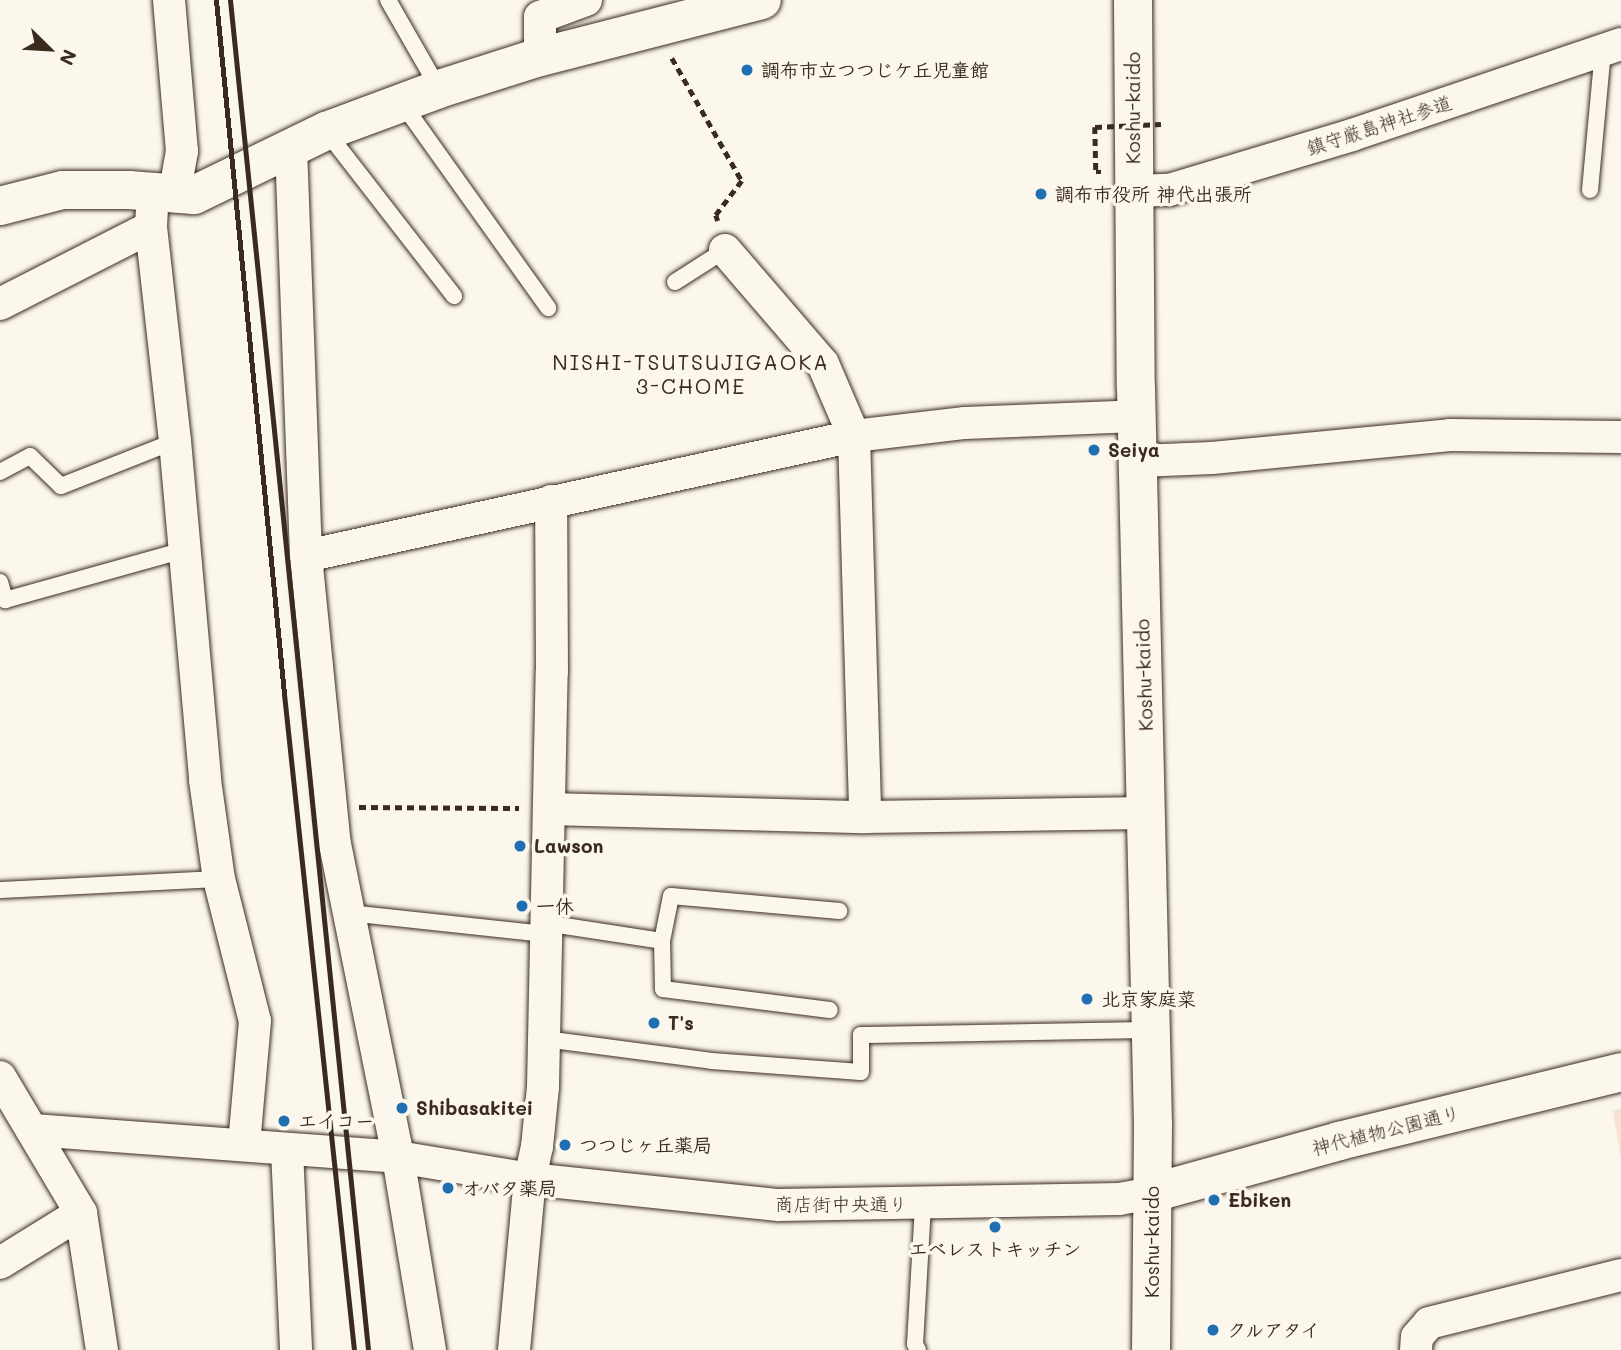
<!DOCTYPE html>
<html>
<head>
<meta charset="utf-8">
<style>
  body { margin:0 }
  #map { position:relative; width:1621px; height:1350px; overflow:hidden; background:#fbf7ec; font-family:Mali,"Klee One",sans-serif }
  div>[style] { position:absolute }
  .built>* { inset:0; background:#f6e3d6 }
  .path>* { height:4.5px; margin-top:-2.25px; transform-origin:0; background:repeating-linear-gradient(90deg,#3b2a1e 0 7px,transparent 0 12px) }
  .roads { filter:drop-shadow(0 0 2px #3b2a1e) drop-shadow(0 0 2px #3b2a1e) }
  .lane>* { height:16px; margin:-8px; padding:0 8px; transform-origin:8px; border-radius:8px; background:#fbf7ec }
  .street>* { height:32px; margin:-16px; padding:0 16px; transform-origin:16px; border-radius:16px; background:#fbf7ec }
  .secondary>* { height:38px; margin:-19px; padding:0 19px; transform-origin:19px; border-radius:19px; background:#fbf7ec }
  .highway>* { height:38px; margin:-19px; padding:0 19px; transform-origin:19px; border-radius:19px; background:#fbf7ec }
  .rail>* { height:5px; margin:-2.5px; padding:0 2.5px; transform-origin:2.5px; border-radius:2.5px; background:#3b2a1e }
  .path-bridge>* { height:4.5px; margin-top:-2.25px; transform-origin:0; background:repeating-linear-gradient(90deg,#3b2a1e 0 7px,transparent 0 12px) }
  .dots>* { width:19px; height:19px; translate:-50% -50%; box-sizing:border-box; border:4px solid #fbf7ec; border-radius:50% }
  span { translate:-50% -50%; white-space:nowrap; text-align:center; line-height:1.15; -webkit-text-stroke:7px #fbf7ec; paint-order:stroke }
  .poi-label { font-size:19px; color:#3b2a1e; font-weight:700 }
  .left { translate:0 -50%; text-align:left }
  .street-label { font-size:19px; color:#3b2a1e }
  .neighbourhood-label { font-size:21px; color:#3b2a1e; letter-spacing:2px }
  .north { position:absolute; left:14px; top:14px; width:70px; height:70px; -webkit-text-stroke:5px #fbf7ec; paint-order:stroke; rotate:114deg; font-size:19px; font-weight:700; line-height:28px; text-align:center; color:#3b2a1e }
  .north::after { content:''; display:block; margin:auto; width:24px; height:32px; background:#3b2a1e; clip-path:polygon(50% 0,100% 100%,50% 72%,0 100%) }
</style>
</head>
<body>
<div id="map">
  <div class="built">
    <i style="clip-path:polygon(1621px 1108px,1621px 1160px,1613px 1111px)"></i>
  </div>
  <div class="path">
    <i style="left:672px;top:58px;width:142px;rotate:60.4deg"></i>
    <i style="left:742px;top:181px;width:43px;rotate:127.4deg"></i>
    <i style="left:716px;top:215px;width:6px;rotate:72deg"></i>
    <i style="left:1095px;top:127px;width:45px;rotate:88.7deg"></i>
    <i style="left:1096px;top:172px;width:5px"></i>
    <i style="left:359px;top:807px;width:160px;rotate:0.4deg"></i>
  </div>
  <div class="roads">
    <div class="lane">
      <i style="left:388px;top:0;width:103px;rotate:60.2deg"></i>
      <i style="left:402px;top:103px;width:252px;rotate:54.5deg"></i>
      <i style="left:326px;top:131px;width:209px;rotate:52.2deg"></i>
      <i style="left:1590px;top:190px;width:141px;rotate:-84.7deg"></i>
      <i style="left:675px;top:282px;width:59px;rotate:-32.6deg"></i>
      <i style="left:0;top:472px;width:34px;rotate:-28deg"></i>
      <i style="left:30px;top:456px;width:43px;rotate:44.1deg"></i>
      <i style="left:61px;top:486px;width:123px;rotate:-21.5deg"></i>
      <i style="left:0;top:582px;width:19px;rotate:74deg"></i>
      <i style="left:5px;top:600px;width:186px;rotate:-15.6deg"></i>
      <i style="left:0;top:890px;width:219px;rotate:-2.9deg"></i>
      <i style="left:349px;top:913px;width:197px;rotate:6.1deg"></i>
      <i style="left:545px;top:923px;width:118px;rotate:8.7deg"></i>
      <i style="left:662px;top:941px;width:46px;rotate:-78.7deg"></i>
      <i style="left:671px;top:896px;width:169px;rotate:5.1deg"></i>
      <i style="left:662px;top:941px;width:48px;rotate:88.8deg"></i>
      <i style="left:663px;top:989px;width:168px;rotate:7.2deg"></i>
      <i style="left:545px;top:1039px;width:168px;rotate:7.5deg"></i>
      <i style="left:712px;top:1061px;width:149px;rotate:4.2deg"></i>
      <i style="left:861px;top:1072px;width:37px;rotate:-90deg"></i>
      <i style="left:861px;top:1035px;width:290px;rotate:-1deg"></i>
      <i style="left:918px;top:1350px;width:7px;rotate:-117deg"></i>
      <i style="left:915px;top:1344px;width:140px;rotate:-86.7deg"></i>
    </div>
    <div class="street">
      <i style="left:169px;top:0;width:152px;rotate:85.1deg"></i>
      <i style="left:182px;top:151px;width:46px;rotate:100.1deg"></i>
      <i style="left:540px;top:57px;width:40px;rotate:-90deg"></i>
      <i style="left:540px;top:17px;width:49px;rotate:-20.3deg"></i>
      <i style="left:291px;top:147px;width:409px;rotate:87.9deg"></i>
      <i style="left:306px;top:556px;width:289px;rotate:84.3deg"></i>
      <i style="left:335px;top:844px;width:319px;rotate:78.6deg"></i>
      <i style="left:398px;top:1157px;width:196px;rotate:80.6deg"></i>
      <i style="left:1133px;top:191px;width:36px;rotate:-2deg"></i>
      <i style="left:1169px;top:190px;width:191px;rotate:-16.7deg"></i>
      <i style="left:1352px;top:135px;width:284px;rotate:-18.7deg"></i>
      <i style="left:151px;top:227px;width:215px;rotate:83.6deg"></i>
      <i style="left:175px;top:441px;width:340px;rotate:84.9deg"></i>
      <i style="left:205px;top:780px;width:100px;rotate:82deg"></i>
      <i style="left:219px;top:879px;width:146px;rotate:75.8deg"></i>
      <i style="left:255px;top:1021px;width:123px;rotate:95.1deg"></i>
      <i style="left:725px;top:250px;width:150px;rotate:49.3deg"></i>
      <i style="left:823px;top:364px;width:78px;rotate:66.7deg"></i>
      <i style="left:854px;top:436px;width:381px;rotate:88.3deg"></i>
      <i style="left:0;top:304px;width:169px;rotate:-27deg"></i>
      <i style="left:151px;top:227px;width:19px;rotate:-87deg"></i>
      <i style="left:1139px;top:461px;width:73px;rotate:-2.4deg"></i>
      <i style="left:1212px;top:458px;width:239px;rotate:-5.5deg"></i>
      <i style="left:1450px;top:435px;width:171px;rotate:0.7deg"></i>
      <i style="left:306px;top:556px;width:561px;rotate:-12.35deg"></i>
      <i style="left:854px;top:436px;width:112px;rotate:-6.7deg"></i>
      <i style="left:965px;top:423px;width:171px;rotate:-2.3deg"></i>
      <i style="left:549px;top:809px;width:316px;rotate:1.5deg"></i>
      <i style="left:865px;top:817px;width:283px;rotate:-0.8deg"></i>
      <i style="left:0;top:1077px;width:158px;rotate:59.2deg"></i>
      <i style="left:81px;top:1213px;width:139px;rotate:81.3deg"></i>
      <i style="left:32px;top:1130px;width:367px;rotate:4.2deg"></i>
      <i style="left:398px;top:1157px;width:134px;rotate:9.5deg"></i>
      <i style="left:530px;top:1179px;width:250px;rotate:6deg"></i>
      <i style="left:779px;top:1205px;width:340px;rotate:-1deg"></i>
      <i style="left:1119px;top:1199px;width:34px;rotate:-10deg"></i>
      <i style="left:287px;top:1150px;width:200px;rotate:87.4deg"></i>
      <i style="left:0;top:1263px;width:95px;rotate:-31.7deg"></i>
      <i style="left:514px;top:1350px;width:172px;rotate:-84.7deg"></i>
      <i style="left:530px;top:1179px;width:33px;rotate:-78deg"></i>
      <i style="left:537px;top:1147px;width:60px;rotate:-84.3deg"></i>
      <i style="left:543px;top:1087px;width:415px;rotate:-88.8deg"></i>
      <i style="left:552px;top:672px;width:171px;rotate:-90.3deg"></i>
      <i style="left:1416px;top:1350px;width:13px;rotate:-86deg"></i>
      <i style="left:1417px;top:1337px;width:18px;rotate:-49deg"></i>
      <i style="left:1429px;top:1323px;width:198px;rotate:-14deg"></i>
    </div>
    <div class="secondary">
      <i style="left:0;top:206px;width:65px;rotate:-14.3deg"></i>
      <i style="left:63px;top:190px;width:66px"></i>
      <i style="left:129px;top:190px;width:65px;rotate:4.4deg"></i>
      <i style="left:194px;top:195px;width:147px;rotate:-25.9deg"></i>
      <i style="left:326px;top:131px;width:121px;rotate:-20.4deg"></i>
      <i style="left:439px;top:89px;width:106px;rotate:-17.6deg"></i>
      <i style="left:540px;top:57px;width:229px;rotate:-14.4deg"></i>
      <i style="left:1152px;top:1193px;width:194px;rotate:-15.5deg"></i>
      <i style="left:1339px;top:1141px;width:290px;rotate:-13.7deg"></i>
    </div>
    <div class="highway">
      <i style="left:1133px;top:0;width:387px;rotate:89.6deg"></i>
      <i style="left:1136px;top:387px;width:738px;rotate:88.68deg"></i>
      <i style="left:1153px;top:1125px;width:225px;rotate:90.5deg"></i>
    </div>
  </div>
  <div class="rail">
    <i style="left:216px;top:0;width:697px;rotate:84.4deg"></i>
    <i style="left:284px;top:694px;width:660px;rotate:83.91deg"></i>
    <i style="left:230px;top:0;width:1357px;rotate:84.16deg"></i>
  </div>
  <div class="path-bridge">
    <i style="left:1095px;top:127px;width:66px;rotate:-2.6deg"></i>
  </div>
  <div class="dots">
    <i style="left:747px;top:70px;background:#1f6fb2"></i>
    <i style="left:1041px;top:194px;background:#1f6fb2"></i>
    <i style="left:1094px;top:450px;background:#1f6fb2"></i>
    <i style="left:520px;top:846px;background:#1f6fb2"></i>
    <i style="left:522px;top:906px;background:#1f6fb2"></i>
    <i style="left:1087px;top:999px;background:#1f6fb2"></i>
    <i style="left:654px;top:1023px;background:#1f6fb2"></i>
    <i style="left:402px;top:1108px;background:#1f6fb2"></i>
    <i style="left:284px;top:1121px;background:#1f6fb2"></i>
    <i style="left:565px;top:1145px;background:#1f6fb2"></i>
    <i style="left:448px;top:1188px;background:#1f6fb2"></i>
    <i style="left:1214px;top:1200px;background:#1f6fb2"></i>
    <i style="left:995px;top:1227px;background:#1f6fb2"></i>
    <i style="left:1213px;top:1330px;background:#1f6fb2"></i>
  </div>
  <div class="poi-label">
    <span class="left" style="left:761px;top:70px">調布市立つつじケ丘児童館</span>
    <span class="left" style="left:1055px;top:194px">調布市役所 神代出張所</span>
    <span class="left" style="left:1108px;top:450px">Seiya</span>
    <span class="left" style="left:534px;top:846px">Lawson</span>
    <span class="left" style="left:536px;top:906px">一休</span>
    <span class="left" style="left:1101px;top:999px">北京家庭菜</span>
    <span class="left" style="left:668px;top:1023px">T's</span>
    <span class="left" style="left:416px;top:1108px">Shibasakitei</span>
    <span class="left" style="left:298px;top:1121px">エイコー</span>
    <span class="left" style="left:579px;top:1145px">つつじヶ丘薬局</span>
    <span class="left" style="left:462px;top:1188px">オバタ薬局</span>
    <span class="left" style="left:1228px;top:1200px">Ebiken</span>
    <span style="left:995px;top:1249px">エベレストキッチン</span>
    <span class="left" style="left:1227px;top:1330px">クルアタイ</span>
  </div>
  <div class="street-label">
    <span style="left:1133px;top:108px;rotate:-90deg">Koshu-kaido</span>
    <span style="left:1379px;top:125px;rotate:-18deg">鎮守厳島神社参道</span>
    <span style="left:1144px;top:675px;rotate:-92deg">Koshu-kaido</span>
    <span style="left:1386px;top:1130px;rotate:-14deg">神代植物公園通り</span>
    <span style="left:841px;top:1204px">商店街中央通り</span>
    <span style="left:1152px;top:1242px;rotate:-90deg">Koshu-kaido</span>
  </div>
  <div class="neighbourhood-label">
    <span style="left:691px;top:374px">NISHI-TSUTSUJIGAOKA<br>3-CHOME</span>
  </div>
  <div class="north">N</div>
</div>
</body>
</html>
